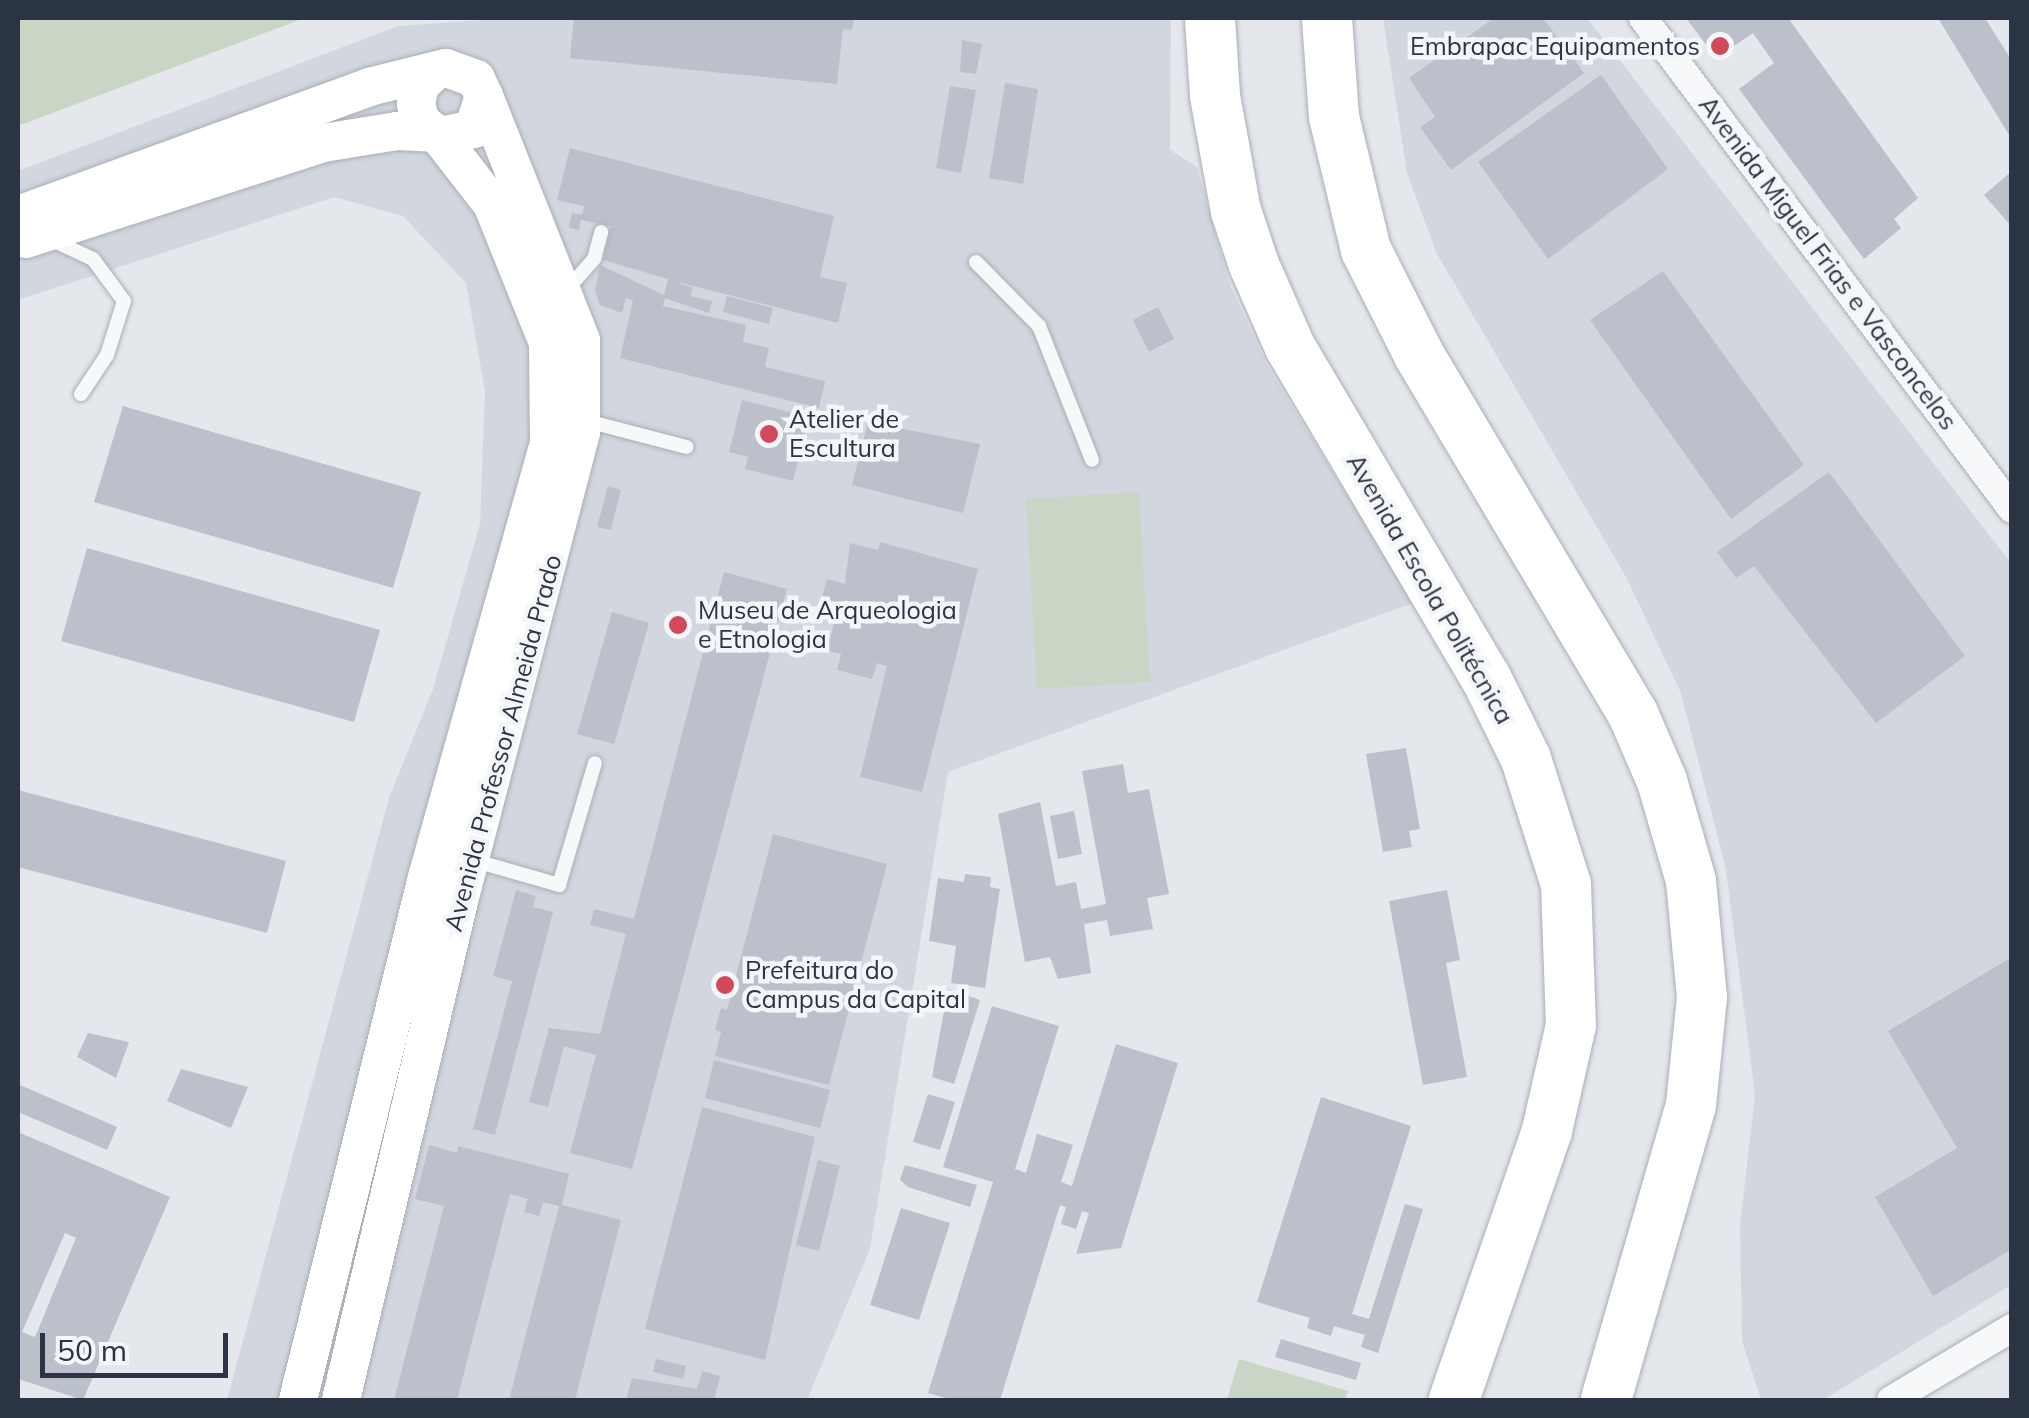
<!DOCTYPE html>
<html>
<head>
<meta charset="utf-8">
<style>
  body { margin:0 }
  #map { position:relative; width:2029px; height:1418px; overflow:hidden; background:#e4e7ec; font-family:Mulish,sans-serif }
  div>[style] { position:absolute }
  .built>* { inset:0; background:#d2d6de }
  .green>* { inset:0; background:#c9d6c5 }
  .building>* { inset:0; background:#bbc0ca }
  .roads { filter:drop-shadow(0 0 2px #a9aeb7) drop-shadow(0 0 2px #a9aeb7) }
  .lane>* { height:14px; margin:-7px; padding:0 7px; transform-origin:7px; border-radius:7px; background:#f7f8fa }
  .street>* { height:28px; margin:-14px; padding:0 14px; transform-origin:14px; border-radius:14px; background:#f7f8fa }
  .secondary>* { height:38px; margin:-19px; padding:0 19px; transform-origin:19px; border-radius:19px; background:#fff }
  .highway>* { height:50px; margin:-25px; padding:0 25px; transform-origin:25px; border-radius:25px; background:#fff }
  .dots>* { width:28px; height:28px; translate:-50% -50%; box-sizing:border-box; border:5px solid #f4f6f9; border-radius:50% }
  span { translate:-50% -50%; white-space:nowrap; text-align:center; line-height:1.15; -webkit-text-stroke:9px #f4f6f9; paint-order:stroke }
  .poi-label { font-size:25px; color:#2b3445 }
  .right { translate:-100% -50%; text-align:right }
  .left { translate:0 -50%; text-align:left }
  .street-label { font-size:25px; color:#2b3445 }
  .frame { position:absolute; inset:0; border:20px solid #2b3445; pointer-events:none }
  .scale { position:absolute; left:40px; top:1333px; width:188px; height:45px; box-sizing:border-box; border:5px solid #2b3445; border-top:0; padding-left:12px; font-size:30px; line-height:35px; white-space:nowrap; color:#2b3445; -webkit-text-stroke:8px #f4f6f9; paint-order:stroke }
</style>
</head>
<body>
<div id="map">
  <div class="built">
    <i style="clip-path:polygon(511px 18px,1171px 18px,1170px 150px,1197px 167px,1230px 286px,1267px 365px,1413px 603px,948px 772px,870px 1249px,807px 1400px,227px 1400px,389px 798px,433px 689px,480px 524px,485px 391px,466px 283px,403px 216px,334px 197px,18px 300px,18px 171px,398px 26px)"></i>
    <i style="clip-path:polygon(1383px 18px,1587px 18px,2011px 563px,2011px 1285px,1823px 1400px,1761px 1400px,1742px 1341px,1740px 1226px,1755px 1095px,1726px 870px,1681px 693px,1626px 577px,1436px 252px,1407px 173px)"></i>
  </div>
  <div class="green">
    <i style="clip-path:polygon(18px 18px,301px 18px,302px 19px,18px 126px)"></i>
    <i style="clip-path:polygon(1139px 492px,1150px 682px,1037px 689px,1026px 499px)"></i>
    <i style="clip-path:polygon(1239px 1359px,1348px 1391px,1345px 1400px,1227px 1400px)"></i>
  </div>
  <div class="building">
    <i style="clip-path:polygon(574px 18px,854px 18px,852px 30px,843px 29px,837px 84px,570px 58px)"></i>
    <i style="clip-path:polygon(1494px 18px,1543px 18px,1584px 73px,1451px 170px,1420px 127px,1435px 117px,1409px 78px)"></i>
    <i style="clip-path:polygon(1686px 18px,1788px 18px,1918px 198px,1894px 219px,1901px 228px,1864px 259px,1739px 89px,1774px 63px,1753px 33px,1716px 58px)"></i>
    <i style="clip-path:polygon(1938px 18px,1985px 18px,2012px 61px,2012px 140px)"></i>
    <i style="clip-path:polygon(962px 40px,982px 44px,976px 74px,960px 72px)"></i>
    <i style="clip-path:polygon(1601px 75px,1668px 169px,1548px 259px,1478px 162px)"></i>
    <i style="clip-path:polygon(1005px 83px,1038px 89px,1023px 184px,989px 178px)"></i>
    <i style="clip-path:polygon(950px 86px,976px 90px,961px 173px,936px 168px)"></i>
    <i style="clip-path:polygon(570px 148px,834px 216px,820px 277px,847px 283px,838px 323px,674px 281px,693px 288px,690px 296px,712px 301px,709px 313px,665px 298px,663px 306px,746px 325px,743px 342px,769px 348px,765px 367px,825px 381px,819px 408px,620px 358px,633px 300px,626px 298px,622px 313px,600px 305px,595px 291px,600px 265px,664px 295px,668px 279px,603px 260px,611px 226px,581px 220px,579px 230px,569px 228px,572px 213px,582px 215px,584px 206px,557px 200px)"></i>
    <i style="clip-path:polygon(2012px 171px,2012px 227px,1984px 195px)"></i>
    <i style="clip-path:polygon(1663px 271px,1804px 465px,1731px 519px,1590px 320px)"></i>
    <i style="clip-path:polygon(727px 296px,773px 308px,769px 324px,723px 312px)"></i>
    <i style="clip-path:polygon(1158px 307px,1174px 339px,1149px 352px,1133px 320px)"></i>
    <i style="clip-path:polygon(742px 400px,809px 417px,793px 481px,745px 469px,748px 457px,729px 452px)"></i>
    <i style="clip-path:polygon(123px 406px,421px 492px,393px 588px,94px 502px)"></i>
    <i style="clip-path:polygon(868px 422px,980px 444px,963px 513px,852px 485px)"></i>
    <i style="clip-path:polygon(1829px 472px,1965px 656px,1876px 723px,1754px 566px,1736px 578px,1717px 552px)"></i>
    <i style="clip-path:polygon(608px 486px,621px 490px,611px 530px,597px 527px)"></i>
    <i style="clip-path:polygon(880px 542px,978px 569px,922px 792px,860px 777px,887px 666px,877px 663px,872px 679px,837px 670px,841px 654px,827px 651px,839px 605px,821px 601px,827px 579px,845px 584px,850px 543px,878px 550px)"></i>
    <i style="clip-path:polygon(87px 548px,380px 630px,354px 722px,61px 641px)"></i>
    <i style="clip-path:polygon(724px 572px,787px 589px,632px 1169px,570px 1153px,596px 1055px,564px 1046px,548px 1107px,529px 1102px,549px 1028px,600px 1034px,626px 934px,590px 925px,594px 909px,634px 919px)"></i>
    <i style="clip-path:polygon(612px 612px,649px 623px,614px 744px,577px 734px)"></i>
    <i style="clip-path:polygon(1406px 748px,1420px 829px,1409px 831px,1412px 847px,1383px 852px,1366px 754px)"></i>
    <i style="clip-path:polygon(1123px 764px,1128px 793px,1149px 789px,1169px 894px,1147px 898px,1153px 929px,1110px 936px,1107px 920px,1084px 924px,1091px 973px,1058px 979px,1050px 957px,1025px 962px,998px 814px,1040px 802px,1056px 886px,1076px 882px,1081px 909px,1106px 904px,1082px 771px)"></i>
    <i style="clip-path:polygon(18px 790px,286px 861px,267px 933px,18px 867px)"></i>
    <i style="clip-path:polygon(1074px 811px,1082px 854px,1058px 859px,1050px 816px)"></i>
    <i style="clip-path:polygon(773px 834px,887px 864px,829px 1085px,715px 1056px,721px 1032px,715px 1030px,721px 1008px,727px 1010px)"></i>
    <i style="clip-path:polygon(965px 874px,991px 877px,990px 887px,1000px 889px,985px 988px,951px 983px,956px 946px,929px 941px,938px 878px,964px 882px)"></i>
    <i style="clip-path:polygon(516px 890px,536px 896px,533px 907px,553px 912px,495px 1135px,473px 1129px,512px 981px,493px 976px)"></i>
    <i style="clip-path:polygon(1447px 890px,1460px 960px,1446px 963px,1467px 1077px,1423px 1085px,1389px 901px)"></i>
    <i style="clip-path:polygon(2012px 957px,2012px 1249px,1933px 1296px,1875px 1197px,1957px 1148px,1888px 1031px)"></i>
    <i style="clip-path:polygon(948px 989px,980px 1000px,954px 1084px,932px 1077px)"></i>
    <i style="clip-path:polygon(992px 1006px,1059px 1026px,1015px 1169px,1026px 1173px,1037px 1134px,1073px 1145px,1061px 1182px,1072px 1186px,1116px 1044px,1178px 1063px,1121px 1248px,1076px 1254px,1089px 1213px,1082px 1211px,1076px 1229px,1061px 1224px,1066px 1207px,1060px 1205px,1000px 1400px,952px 1400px,928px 1393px,993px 1182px,943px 1167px)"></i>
    <i style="clip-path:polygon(88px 1033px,129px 1042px,116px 1078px,77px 1057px)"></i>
    <i style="clip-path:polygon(714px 1060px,830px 1090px,820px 1128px,705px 1098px)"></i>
    <i style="clip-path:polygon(181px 1069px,248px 1087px,231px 1128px,167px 1101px)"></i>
    <i style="clip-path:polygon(18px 1084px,117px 1127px,107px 1150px,18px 1112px)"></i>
    <i style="clip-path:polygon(928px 1094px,955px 1102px,940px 1150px,913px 1142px)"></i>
    <i style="clip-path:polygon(1321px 1097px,1411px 1126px,1352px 1314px,1369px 1319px,1405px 1204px,1423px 1209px,1378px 1353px,1361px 1347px,1365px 1335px,1334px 1326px,1331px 1336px,1307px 1328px,1310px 1318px,1257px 1302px)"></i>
    <i style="clip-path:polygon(702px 1107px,815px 1137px,765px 1360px,645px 1329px)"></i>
    <i style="clip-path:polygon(evenodd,18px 1132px,170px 1197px,83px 1400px,18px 1379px,18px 1132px,65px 1233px,76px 1238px,35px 1337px,22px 1332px,65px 1233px)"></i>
    <i style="clip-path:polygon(429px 1145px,457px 1153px,458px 1146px,569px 1174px,562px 1205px,621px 1220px,575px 1400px,509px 1400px,559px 1206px,543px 1202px,539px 1216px,524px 1212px,528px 1199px,510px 1194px,457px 1400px,394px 1400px,444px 1206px,415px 1199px)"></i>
    <i style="clip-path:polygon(818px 1160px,840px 1166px,819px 1251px,796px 1245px)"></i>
    <i style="clip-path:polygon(905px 1165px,977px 1185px,970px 1207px,908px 1187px,900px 1180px)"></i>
    <i style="clip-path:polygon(901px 1208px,950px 1223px,919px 1320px,870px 1305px)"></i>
    <i style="clip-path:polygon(1281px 1339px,1361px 1363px,1356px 1380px,1275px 1357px)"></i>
    <i style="clip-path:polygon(656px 1359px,686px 1366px,683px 1379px,653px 1372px)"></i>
    <i style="clip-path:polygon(702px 1371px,720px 1376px,714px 1400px,626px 1400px,632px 1378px,697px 1389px)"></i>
  </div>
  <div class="roads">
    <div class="lane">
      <i style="left:50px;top:239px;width:47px;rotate:24.9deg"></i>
      <i style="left:93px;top:259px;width:52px;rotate:53.6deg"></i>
      <i style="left:124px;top:301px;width:57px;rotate:107.5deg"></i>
      <i style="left:107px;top:355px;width:47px;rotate:123.7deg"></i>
      <i style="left:976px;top:262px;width:90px;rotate:45.5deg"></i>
      <i style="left:1039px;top:326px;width:144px;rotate:68.4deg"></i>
      <i style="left:565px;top:292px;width:44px;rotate:-48.7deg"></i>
      <i style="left:594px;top:259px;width:28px;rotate:-75deg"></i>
      <i style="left:583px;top:420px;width:107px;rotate:14.6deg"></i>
      <i style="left:472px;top:860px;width:91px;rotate:16deg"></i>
      <i style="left:559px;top:885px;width:127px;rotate:-73.6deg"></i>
    </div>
    <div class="street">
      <i style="left:1643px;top:18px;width:614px;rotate:53.07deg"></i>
      <i style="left:1891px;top:1400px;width:141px;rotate:-30.8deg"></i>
    </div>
    <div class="secondary">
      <i style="left:18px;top:215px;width:374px;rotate:-20deg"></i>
      <i style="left:369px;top:87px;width:79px;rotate:-13.9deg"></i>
      <i style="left:446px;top:68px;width:32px;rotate:20deg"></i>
      <i style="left:476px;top:79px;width:19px;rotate:65deg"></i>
      <i style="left:484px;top:96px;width:35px;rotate:108deg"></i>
      <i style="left:473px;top:129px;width:35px;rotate:168deg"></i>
      <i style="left:439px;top:136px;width:23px;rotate:-142deg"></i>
      <i style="left:421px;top:122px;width:19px;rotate:-106deg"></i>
      <i style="left:416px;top:104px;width:19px;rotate:-78deg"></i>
      <i style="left:420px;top:85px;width:19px;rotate:-43deg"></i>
      <i style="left:26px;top:239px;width:312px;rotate:-17.9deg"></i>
      <i style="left:323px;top:143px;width:75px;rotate:-9.2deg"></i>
      <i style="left:397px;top:131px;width:36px;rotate:3deg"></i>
      <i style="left:298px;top:1400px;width:539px;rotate:-76.14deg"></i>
      <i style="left:427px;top:877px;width:452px;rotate:-74.3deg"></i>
      <i style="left:549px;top:442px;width:99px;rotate:-90.6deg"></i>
      <i style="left:548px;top:343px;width:150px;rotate:-111.9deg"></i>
      <i style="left:492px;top:204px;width:86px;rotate:-127.9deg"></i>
      <i style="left:341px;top:1400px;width:517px;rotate:-76.69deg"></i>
      <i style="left:460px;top:897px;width:480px;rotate:-75.4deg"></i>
      <i style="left:581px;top:432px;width:92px;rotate:-90deg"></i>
      <i style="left:581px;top:340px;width:263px;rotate:-111.7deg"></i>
    </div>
    <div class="highway">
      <i style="left:1210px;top:18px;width:78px;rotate:86.3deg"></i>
      <i style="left:1215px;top:96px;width:117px;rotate:79.7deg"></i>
      <i style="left:1236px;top:211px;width:57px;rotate:71.6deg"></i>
      <i style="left:1254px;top:265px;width:90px;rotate:66.3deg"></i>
      <i style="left:1290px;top:347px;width:385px;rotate:59.4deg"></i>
      <i style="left:1486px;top:678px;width:90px;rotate:63.7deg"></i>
      <i style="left:1526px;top:759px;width:131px;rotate:72.3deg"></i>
      <i style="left:1566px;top:884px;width:141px;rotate:88deg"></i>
      <i style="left:1571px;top:1025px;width:109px;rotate:102.8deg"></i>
      <i style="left:1547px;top:1131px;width:285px;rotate:109.1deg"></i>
      <i style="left:1327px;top:18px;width:99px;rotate:86deg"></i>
      <i style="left:1334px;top:117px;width:137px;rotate:76.5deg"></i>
      <i style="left:1366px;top:250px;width:118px;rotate:63.2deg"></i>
      <i style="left:1419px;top:355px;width:418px;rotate:59.2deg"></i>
      <i style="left:1633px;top:714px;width:73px;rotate:66.6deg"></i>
      <i style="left:1662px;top:781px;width:104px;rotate:73.8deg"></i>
      <i style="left:1691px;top:881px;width:117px;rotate:84.6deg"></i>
      <i style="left:1702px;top:997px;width:109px;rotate:95.8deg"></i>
      <i style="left:1691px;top:1105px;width:307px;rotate:106.1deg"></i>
    </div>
  </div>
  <div class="dots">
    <i style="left:1720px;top:46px;background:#d1495b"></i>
    <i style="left:769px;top:434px;background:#d1495b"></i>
    <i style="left:678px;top:625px;background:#d1495b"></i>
    <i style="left:725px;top:985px;background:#d1495b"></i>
  </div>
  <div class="poi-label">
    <span class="right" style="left:1700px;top:46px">Embrapac Equipamentos</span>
    <span class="left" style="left:789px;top:434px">Atelier de<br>Escultura</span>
    <span class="left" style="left:698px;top:625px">Museu de Arqueologia<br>e Etnologia</span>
    <span class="left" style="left:745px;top:985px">Prefeitura do<br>Campus da Capital</span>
  </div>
  <div class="street-label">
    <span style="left:1828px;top:263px;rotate:53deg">Avenida Miguel Frias e Vasconcelos</span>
    <span style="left:1430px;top:589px;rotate:60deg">Avenida Escola Politécnica</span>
    <span style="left:503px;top:743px;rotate:-75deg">Avenida Professor Almeida Prado</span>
  </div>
  <div class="frame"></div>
  <div class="scale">50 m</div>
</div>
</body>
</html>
